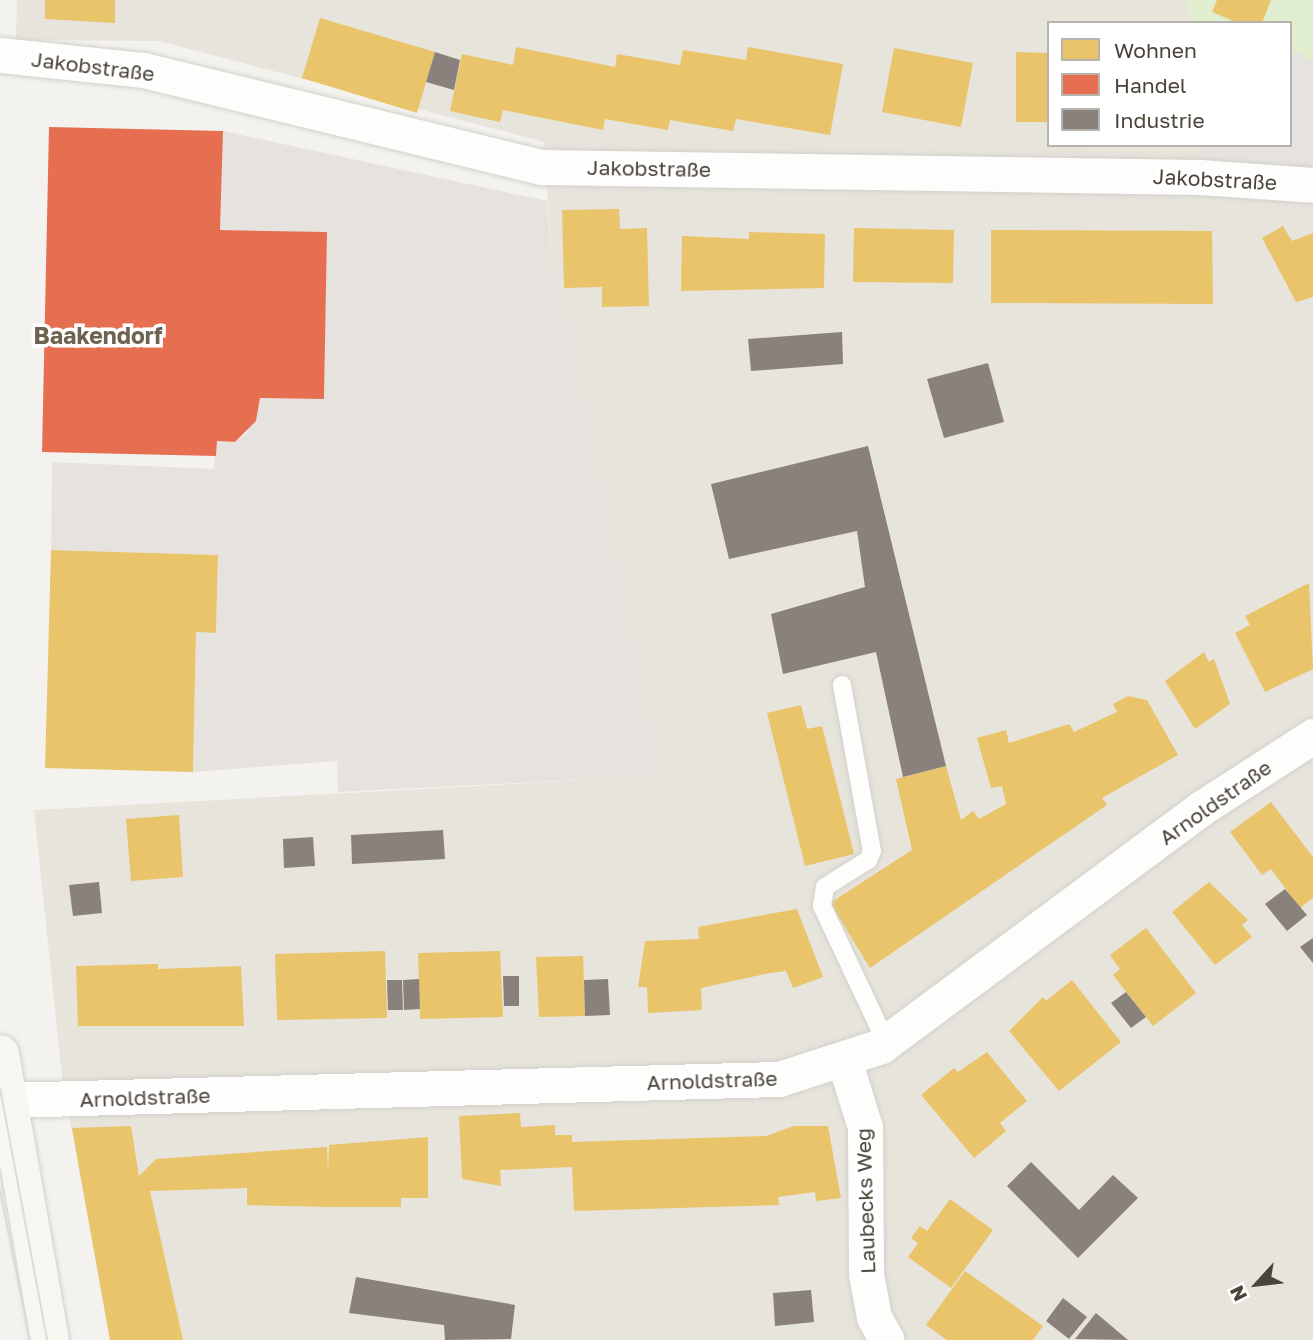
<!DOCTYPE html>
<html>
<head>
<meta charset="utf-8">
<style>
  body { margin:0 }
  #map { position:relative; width:1313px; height:1340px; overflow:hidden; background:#f4f2ee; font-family:"Golos Text",sans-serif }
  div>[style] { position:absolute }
  .residential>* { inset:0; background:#e7e4dc }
  .green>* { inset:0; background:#e1eecf }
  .parking>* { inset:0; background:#e6e3df }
  .homes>* { inset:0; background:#e9c46a }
  .shops>* { inset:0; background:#e76f51 }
  .industry>* { inset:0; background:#8a817c }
  .roads { filter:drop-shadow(0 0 2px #d2d0cb) drop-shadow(0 0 2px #d2d0cb) }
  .service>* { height:18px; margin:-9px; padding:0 9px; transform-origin:9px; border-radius:9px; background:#fdfdfc }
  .minor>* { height:35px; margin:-17.5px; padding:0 17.5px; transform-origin:17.5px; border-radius:17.5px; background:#fdfdfc }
  .secondary>* { height:38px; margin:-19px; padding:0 19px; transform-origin:19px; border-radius:19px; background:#f7f6f1 }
  .tram>* { height:2px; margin:-1px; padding:0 1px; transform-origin:1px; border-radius:1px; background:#dbdbda }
  span { translate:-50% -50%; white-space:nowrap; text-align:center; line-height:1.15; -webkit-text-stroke:7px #fff; paint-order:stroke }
  .street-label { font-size:21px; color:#4b4439 }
  .neighbourhood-label { font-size:23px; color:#6e6250; font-weight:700 }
  .legend { position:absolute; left:1047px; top:21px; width:245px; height:126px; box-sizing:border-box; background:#fff; border:2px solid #b7b4b0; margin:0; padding:9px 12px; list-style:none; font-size:21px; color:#4b4439 }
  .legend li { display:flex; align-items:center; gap:14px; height:35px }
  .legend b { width:35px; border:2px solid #b7b4b0 }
  .north { position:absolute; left:1222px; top:1249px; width:70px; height:70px; -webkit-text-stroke:5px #fff; paint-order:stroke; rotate:243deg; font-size:19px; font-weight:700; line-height:28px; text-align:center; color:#4b4439 }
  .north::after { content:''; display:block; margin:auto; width:24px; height:32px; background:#4b4439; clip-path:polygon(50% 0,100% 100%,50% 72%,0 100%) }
</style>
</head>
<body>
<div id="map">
  <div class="residential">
    <i style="clip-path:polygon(evenodd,17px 0,1313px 0,1313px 1340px,110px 1340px,62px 1076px,34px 810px,660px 776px,568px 309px,552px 264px,544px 142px,159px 41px,16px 40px,17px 0,1049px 23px,1290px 23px,1290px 145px,1049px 145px,1049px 23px)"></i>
  </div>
  <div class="green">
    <i style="clip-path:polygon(1185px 0,1313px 0,1313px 61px,1297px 52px,1290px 58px,1290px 23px,1193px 23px)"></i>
  </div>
  <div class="parking">
    <i style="clip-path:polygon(1297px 52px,1313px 61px,1309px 184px,1200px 177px,1205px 145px,1290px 145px,1290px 58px)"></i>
    <i style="clip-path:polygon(223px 131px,547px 201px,552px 264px,568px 309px,660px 776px,338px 792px,337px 761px,193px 772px,196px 632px,216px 633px,218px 555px,51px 550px,52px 462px,214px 469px,217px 441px,235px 442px,247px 433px,260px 398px,324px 399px,327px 233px,220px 230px)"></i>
  </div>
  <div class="homes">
    <i style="clip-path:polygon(45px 0,115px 0,115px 23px,45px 19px)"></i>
    <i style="clip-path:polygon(1217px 0,1271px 0,1262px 23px,1238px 23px,1212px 12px)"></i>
    <i style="clip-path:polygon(320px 18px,435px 52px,417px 113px,302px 78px)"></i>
    <i style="clip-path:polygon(516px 47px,615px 67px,617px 54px,680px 65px,683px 50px,746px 60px,748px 47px,843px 64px,830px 135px,736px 119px,733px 131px,670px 120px,668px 130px,605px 119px,603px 130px,503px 110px,500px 122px,450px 111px,462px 54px,513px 65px)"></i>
    <i style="clip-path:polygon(894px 48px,973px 63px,961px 127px,882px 112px)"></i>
    <i style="clip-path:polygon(1016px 52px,1049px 53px,1049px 122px,1016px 122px)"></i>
    <i style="clip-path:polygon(619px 209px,620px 229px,647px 228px,649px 306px,602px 307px,602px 287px,564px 288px,562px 210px)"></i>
    <i style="clip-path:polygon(1283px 226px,1292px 241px,1313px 233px,1313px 297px,1296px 302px,1262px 238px)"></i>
    <i style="clip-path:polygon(854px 228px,954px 230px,953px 283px,853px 282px)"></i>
    <i style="clip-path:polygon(991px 230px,1212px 231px,1213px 304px,991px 303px)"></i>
    <i style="clip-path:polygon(749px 232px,825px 234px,824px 288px,681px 291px,682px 236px,749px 239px)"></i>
    <i style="clip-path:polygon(51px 550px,218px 555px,216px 633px,196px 632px,193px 772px,45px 768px)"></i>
    <i style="clip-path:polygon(1309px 583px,1313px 669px,1265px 692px,1235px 633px,1250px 625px,1245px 616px)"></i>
    <i style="clip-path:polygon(1204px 652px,1209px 662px,1214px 659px,1230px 704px,1195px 729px,1165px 681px)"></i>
    <i style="clip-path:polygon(1128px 696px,1147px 700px,1178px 755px,1102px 798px,1107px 805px,870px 968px,830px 903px,912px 850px,896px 779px,946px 766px,961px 820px,973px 811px,979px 819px,1006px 804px,1002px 786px,991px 788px,977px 738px,1006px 730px,1009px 743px,1069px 724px,1074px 732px,1117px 712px,1113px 704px)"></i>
    <i style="clip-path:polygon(801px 705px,807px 729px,822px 726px,854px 854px,805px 866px,767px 713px)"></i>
    <i style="clip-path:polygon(1271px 802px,1313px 857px,1313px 898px,1300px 908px,1271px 869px,1262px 875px,1230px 832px)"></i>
    <i style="clip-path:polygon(179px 815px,183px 877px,131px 881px,126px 819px)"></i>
    <i style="clip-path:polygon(1209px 882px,1248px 920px,1242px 925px,1252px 937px,1215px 965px,1172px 912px)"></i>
    <i style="clip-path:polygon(797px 909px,823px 977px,793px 988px,786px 971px,770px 973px,701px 988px,702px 1010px,648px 1013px,647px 987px,638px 987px,645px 941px,699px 939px,698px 927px)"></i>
    <i style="clip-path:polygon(1146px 928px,1196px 993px,1153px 1026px,1113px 975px,1120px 969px,1110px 955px)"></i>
    <i style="clip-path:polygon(385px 951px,387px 1018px,277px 1020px,275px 954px)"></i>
    <i style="clip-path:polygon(500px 951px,503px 1017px,420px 1019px,418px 953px)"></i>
    <i style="clip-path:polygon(583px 956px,585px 1016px,539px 1017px,536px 957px)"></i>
    <i style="clip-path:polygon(158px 964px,158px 969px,241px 966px,244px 1026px,78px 1026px,76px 966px)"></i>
    <i style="clip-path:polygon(1072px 980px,1121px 1042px,1059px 1091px,1009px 1031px,1043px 997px,1046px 1001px)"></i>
    <i style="clip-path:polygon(987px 1052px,1027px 1101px,1000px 1123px,1006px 1131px,974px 1158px,921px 1095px,954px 1068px,958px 1072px)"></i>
    <i style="clip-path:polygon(520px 1113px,521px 1127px,555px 1125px,555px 1135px,572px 1135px,572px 1142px,766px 1136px,794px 1126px,828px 1126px,841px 1198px,816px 1201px,815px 1192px,778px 1197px,779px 1205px,574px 1211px,572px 1167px,500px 1170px,501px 1186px,462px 1179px,459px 1116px)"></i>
    <i style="clip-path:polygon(131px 1126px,139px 1176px,156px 1159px,327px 1147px,328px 1174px,329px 1145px,428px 1137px,428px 1198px,401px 1198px,401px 1207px,329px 1207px,247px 1205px,247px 1188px,150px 1191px,183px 1340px,110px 1340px,72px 1128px)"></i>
    <i style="clip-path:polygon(950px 1199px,993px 1230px,951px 1288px,908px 1257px,918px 1243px,911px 1238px,920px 1226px,927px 1231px)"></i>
    <i style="clip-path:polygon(965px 1271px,1043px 1326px,1033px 1340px,947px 1340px,926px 1325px)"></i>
  </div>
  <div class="shops">
    <i style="clip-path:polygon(49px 127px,223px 131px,220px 230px,327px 232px,324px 399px,260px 398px,256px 421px,235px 442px,217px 441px,216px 456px,42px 452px)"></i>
  </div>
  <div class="industry">
    <i style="clip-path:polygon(435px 52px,460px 60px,454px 90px,426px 82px)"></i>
    <i style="clip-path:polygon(842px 332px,843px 364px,751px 371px,748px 339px)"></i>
    <i style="clip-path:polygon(988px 363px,1004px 422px,944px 438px,927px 379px)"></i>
    <i style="clip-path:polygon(868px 446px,946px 766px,903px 777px,876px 652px,783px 674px,771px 614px,865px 587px,857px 531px,729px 559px,711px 484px)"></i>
    <i style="clip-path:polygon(443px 830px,445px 859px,352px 864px,351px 835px)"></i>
    <i style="clip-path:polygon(313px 837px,315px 866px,284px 868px,283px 839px)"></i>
    <i style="clip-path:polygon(99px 882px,102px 913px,73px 916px,69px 885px)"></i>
    <i style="clip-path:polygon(1285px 889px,1307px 915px,1287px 931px,1265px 904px)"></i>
    <i style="clip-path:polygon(1313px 938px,1313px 963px,1300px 947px)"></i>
    <i style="clip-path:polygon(503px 976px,519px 976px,519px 1006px,504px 1006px)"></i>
    <i style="clip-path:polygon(419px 979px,420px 1009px,404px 1010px,403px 980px)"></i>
    <i style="clip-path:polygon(608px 979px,610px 1015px,585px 1016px,584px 980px)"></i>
    <i style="clip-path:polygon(387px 980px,402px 980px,403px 1010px,388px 1010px)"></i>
    <i style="clip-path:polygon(1126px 992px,1146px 1017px,1131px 1028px,1111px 1003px)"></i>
    <i style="clip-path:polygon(1031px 1162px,1079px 1210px,1113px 1175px,1138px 1198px,1078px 1258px,1007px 1186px)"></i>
    <i style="clip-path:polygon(356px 1277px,515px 1305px,511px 1339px,445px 1340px,444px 1325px,349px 1313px)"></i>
    <i style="clip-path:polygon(811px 1290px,814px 1322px,775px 1326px,773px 1293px)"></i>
    <i style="clip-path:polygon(1063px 1298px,1087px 1317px,1069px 1339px,1046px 1321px)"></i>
    <i style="clip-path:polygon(1096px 1313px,1128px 1340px,1075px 1339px)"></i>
  </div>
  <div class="roads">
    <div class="service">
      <i style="left:842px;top:685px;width:169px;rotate:79.8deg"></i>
      <i style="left:872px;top:851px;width:10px;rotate:114deg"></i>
      <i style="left:868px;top:860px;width:51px;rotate:147.9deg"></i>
      <i style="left:825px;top:887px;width:19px;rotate:99deg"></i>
      <i style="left:822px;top:906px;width:150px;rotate:64.8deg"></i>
    </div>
    <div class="minor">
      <i style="left:0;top:55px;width:144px;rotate:6deg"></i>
      <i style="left:143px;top:70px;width:411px;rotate:13.7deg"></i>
      <i style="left:542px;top:167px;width:658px;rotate:0.87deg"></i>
      <i style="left:1200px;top:177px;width:113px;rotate:4deg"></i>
      <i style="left:844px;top:1060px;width:70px;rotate:72.6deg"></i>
      <i style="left:865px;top:1127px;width:147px;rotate:89.6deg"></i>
      <i style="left:866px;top:1274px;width:44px;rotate:79.5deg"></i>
      <i style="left:874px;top:1317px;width:26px;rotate:61deg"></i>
      <i style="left:6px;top:1100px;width:773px;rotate:-1.56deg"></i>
      <i style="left:779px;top:1079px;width:107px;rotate:-17.9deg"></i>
      <i style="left:881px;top:1046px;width:397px;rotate:-36.6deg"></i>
      <i style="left:1200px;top:809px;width:135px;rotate:-32.9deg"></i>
    </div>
    <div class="secondary">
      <i style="left:0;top:1054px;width:290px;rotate:80.1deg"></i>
    </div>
  </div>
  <div class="tram">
    <i style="left:0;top:1088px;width:256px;rotate:79.4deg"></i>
    <i style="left:0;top:1191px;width:152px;rotate:78.6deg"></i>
  </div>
  <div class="street-label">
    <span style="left:93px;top:66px;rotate:7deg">Jakobstraße</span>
    <span style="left:649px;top:168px;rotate:1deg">Jakobstraße</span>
    <span style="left:1215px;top:179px;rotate:3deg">Jakobstraße</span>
    <span style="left:1215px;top:802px;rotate:-35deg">Arnoldstraße</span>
    <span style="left:712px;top:1080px;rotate:-2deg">Arnoldstraße</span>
    <span style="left:145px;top:1097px;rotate:-2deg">Arnoldstraße</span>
    <span style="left:865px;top:1201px;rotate:-92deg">Laubecks Weg</span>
  </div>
  <div class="neighbourhood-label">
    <span style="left:98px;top:335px">Baakendorf</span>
  </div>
  <ul class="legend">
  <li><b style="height:19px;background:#e9c46a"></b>Wohnen</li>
  <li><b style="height:19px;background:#e76f51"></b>Handel</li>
  <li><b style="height:19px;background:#8a817c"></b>Industrie</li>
  </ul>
  <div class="north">N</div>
</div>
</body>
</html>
